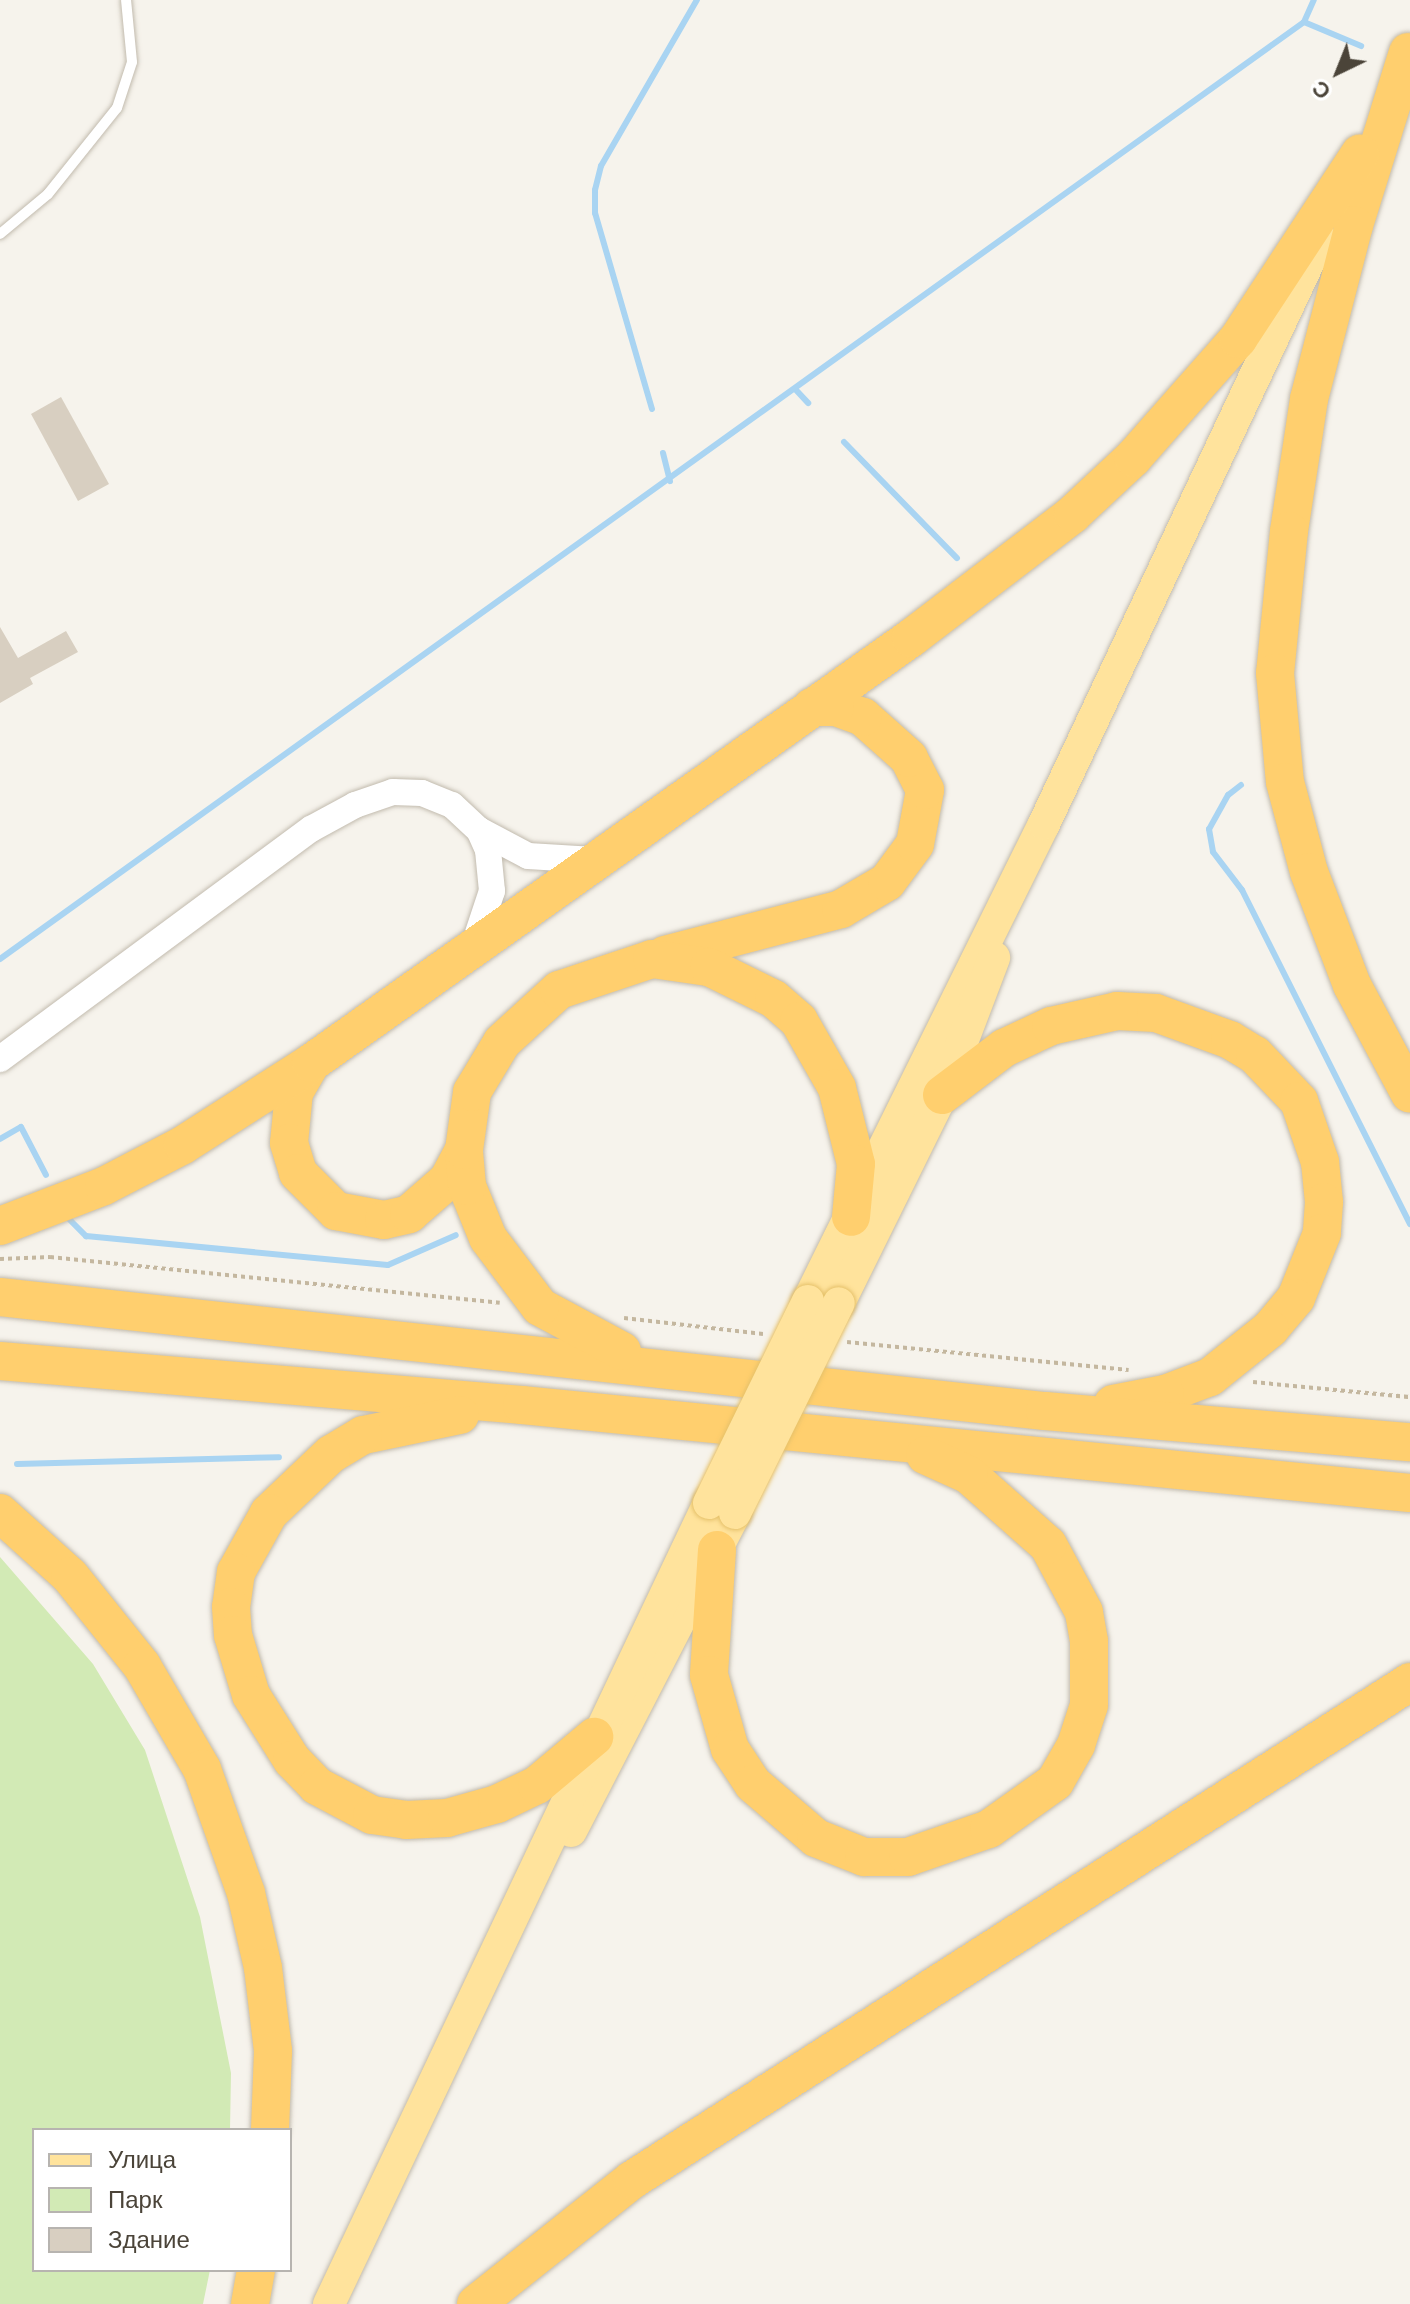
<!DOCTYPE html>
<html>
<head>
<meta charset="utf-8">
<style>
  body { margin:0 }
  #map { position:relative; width:1410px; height:2304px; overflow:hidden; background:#f6f3ec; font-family:Helvetica,sans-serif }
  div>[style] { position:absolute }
  .green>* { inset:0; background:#d2eab5 }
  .stream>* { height:6px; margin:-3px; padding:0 3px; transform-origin:3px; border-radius:3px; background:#a9d4f2 }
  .building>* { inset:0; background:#d8cfc1 }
  .path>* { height:4px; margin-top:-2px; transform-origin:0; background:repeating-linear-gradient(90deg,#c4b79f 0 4px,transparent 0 8px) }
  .roads { filter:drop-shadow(0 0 2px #c2bbae) drop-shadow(0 0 2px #c2bbae) }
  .service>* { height:10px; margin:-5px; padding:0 5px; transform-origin:5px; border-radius:5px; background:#fff }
  .tertiary>* { height:26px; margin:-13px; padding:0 13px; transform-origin:13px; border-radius:13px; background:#fff }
  .primary>* { height:32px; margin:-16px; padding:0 16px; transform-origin:16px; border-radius:16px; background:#ffe39c }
  .motorway>* { height:38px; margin:-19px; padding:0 19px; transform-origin:19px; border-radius:19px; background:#ffcf6e }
  .bridges { filter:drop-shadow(0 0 2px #e6c16a) drop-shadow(0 0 2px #e6c16a) }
  .primary-bridge>* { height:32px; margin:-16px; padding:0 16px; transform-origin:16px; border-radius:16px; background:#ffe39c }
  span { translate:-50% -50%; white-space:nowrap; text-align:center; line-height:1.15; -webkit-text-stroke:7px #fff; paint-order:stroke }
  .legend { position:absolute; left:32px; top:2128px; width:260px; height:144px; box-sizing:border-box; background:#fff; border:2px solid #b7b4b0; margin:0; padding:10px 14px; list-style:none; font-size:24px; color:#4b4439 }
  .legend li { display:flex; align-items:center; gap:16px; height:40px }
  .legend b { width:40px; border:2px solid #b7b4b0 }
  .north { position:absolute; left:1298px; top:32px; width:80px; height:80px; -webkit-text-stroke:6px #fff; paint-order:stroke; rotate:223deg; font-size:22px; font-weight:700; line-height:32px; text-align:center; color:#4b4439 }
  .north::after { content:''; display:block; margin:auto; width:28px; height:36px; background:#4b4439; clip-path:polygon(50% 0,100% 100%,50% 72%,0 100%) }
</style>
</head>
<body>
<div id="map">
  <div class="green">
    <i style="clip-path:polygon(0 1557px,93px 1664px,145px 1750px,200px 1917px,231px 2073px,230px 2130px,34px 2130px,34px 2270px,210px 2270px,203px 2304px,0 2304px)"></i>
  </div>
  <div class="stream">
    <i style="left:1304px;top:22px;width:24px;rotate:-66deg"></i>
    <i style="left:796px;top:390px;width:18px;rotate:47deg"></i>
    <i style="left:652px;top:409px;width:204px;rotate:-106.2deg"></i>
    <i style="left:595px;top:213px;width:23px;rotate:-90deg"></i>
    <i style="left:595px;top:190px;width:25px;rotate:-76deg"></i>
    <i style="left:601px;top:166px;width:192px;rotate:-60deg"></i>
    <i style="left:844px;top:442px;width:162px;rotate:45.8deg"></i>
    <i style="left:663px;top:453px;width:29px;rotate:76deg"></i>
    <i style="left:1241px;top:785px;width:16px;rotate:142deg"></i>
    <i style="left:1228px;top:795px;width:39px;rotate:119deg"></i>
    <i style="left:1209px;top:829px;width:23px;rotate:80deg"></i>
    <i style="left:1213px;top:852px;width:48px;rotate:52.7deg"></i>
    <i style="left:1242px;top:890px;width:374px;rotate:63.3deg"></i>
    <i style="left:0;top:959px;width:1606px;rotate:-35.7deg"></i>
    <i style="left:1304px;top:22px;width:62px;rotate:22.8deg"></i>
    <i style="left:0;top:1139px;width:24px;rotate:-30deg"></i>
    <i style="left:21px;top:1127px;width:54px;rotate:62.5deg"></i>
    <i style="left:70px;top:1220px;width:23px;rotate:45deg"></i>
    <i style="left:86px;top:1236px;width:303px;rotate:5.5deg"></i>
    <i style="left:388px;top:1265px;width:74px;rotate:-23.8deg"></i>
    <i style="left:17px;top:1464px;width:262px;rotate:-1.5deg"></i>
  </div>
  <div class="building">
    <i style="clip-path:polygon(61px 397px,109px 484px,78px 501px,31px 414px)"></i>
    <i style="clip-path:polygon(0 627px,18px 658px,66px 631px,78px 652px,30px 678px,33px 684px,0 703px)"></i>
  </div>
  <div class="path">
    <i style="left:0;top:1259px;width:50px;rotate:-2.3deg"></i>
    <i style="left:50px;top:1257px;width:452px;rotate:5.8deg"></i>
    <i style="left:624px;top:1318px;width:140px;rotate:6.6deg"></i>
    <i style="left:847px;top:1342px;width:283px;rotate:5.7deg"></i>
    <i style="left:1253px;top:1382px;width:158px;rotate:5.5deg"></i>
  </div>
  <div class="roads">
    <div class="service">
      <i style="left:0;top:234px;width:62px;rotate:-39.8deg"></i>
      <i style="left:48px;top:194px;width:110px;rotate:-51.3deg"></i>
      <i style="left:117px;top:108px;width:48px;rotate:-71.9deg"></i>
      <i style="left:132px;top:62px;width:62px;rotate:-95.5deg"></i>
    </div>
    <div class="tertiary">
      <i style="left:474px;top:945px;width:57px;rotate:-71.6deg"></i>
      <i style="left:492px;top:891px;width:41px;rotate:-95.6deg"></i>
      <i style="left:488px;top:850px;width:22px;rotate:-114deg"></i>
      <i style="left:0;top:1059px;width:387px;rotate:-36.5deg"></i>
      <i style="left:311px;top:829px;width:50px;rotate:-28.6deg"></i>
      <i style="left:355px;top:805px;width:40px;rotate:-18.9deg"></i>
      <i style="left:393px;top:792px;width:29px;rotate:2deg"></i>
      <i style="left:422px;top:793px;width:32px;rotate:22deg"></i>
      <i style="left:452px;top:805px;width:37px;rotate:43deg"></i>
      <i style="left:479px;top:830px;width:55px;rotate:28deg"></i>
      <i style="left:528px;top:856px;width:66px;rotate:3.5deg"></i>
    </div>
    <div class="primary">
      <i style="left:808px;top:1301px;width:532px;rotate:-63.68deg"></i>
      <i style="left:1044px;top:824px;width:648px;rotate:-64.78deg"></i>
      <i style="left:839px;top:1303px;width:232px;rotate:-63.7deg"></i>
      <i style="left:942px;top:1095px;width:147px;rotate:-69.2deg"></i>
      <i style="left:571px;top:1831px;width:358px;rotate:-62.7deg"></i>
      <i style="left:329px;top:2304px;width:887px;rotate:-64.62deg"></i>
    </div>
    <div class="motorway">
      <i style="left:1408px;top:52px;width:181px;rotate:107.3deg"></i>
      <i style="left:1354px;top:225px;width:180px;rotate:104.5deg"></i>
      <i style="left:1309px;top:399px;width:134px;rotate:98.6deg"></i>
      <i style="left:1289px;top:531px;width:143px;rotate:95.6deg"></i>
      <i style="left:1275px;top:673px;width:109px;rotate:84.8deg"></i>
      <i style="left:1285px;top:782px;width:93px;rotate:75.1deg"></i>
      <i style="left:1309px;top:872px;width:121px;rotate:69.2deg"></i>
      <i style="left:1352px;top:985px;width:123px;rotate:62deg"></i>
      <i style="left:665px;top:955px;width:182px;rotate:-14.6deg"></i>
      <i style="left:841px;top:909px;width:53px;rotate:-30.4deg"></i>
      <i style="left:887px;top:882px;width:47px;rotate:-53.6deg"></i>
      <i style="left:915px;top:844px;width:55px;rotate:-79.5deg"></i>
      <i style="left:925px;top:790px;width:36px;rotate:-117deg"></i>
      <i style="left:909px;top:758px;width:62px;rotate:-138.3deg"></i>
      <i style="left:863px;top:717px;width:30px;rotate:-160deg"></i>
      <i style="left:835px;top:707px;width:23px;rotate:180deg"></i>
      <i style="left:311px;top:1063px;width:34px;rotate:120deg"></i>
      <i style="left:294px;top:1092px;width:51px;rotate:95.6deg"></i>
      <i style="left:289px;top:1143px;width:31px;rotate:73deg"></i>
      <i style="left:298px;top:1173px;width:54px;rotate:45deg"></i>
      <i style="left:336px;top:1211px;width:49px;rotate:10.6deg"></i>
      <i style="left:384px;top:1220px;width:26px;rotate:-13deg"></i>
      <i style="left:409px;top:1214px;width:52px;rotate:-41.1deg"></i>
      <i style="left:448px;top:1180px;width:34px;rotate:-62deg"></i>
      <i style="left:942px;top:1095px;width:78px;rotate:-37.2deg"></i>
      <i style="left:1004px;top:1048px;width:52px;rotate:-25.1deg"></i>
      <i style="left:1051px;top:1026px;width:68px;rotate:-12.8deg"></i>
      <i style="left:1117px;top:1011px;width:39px;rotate:3deg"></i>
      <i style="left:1156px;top:1013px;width:79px;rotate:20deg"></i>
      <i style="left:1230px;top:1040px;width:29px;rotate:31deg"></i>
      <i style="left:1255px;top:1055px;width:64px;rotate:46.3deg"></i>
      <i style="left:1299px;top:1101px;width:65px;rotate:71deg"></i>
      <i style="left:1320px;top:1162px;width:40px;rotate:84.3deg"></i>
      <i style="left:1324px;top:1202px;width:31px;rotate:94deg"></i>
      <i style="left:1322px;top:1233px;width:70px;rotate:111.8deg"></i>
      <i style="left:1296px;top:1298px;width:40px;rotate:130deg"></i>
      <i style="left:1270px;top:1329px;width:77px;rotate:141.3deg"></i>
      <i style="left:1210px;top:1377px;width:48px;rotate:159.3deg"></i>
      <i style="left:1165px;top:1394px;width:53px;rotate:169.1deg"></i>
      <i style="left:0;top:1226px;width:111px;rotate:-21deg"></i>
      <i style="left:104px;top:1186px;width:89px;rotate:-27.4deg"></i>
      <i style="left:183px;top:1145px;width:152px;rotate:-32.6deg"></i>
      <i style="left:311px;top:1063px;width:735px;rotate:-35.31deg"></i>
      <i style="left:911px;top:638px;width:204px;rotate:-37.4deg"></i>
      <i style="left:1073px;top:514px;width:82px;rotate:-43deg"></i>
      <i style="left:1133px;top:458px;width:159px;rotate:-48.6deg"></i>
      <i style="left:1238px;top:339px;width:222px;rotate:-56.7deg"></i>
      <i style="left:0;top:1297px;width:1051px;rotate:6.23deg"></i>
      <i style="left:1045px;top:1411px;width:366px;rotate:4.9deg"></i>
      <i style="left:622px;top:1351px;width:93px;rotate:-151.8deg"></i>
      <i style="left:540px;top:1307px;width:86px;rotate:-127deg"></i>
      <i style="left:488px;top:1238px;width:56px;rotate:-112deg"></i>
      <i style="left:467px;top:1186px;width:36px;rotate:-95deg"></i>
      <i style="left:464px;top:1150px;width:59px;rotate:-82.1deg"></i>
      <i style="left:472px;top:1092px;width:58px;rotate:-59deg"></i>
      <i style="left:502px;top:1042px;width:77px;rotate:-42.4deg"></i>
      <i style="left:559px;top:990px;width:98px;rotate:-18.4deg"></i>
      <i style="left:652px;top:959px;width:58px;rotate:8deg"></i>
      <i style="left:709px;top:967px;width:72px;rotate:26.2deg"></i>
      <i style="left:774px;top:999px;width:33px;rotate:41deg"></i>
      <i style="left:799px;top:1021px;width:77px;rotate:60.4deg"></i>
      <i style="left:837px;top:1088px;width:78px;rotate:76deg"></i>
      <i style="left:856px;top:1164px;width:53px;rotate:95.4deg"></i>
      <i style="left:0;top:1361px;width:524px;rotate:4.82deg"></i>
      <i style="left:522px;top:1405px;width:892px;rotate:5.66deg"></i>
      <i style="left:460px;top:1415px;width:99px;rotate:168.3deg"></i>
      <i style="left:363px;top:1435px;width:37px;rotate:149deg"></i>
      <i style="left:331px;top:1454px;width:86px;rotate:136.4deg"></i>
      <i style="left:269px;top:1513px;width:68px;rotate:119.2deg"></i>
      <i style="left:236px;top:1572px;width:35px;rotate:98deg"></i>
      <i style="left:231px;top:1607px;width:28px;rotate:86deg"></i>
      <i style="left:233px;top:1635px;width:63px;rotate:73.3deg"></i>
      <i style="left:251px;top:1695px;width:77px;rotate:57.8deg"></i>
      <i style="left:292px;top:1760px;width:36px;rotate:46deg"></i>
      <i style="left:317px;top:1786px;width:62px;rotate:27.8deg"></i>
      <i style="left:372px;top:1815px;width:34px;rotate:8deg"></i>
      <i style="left:406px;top:1820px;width:41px;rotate:-2.8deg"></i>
      <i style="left:447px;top:1818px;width:52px;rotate:-15.6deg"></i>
      <i style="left:497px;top:1804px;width:44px;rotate:-25.4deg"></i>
      <i style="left:537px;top:1785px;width:75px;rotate:-40.1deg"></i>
      <i style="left:0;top:1513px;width:94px;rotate:42deg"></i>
      <i style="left:70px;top:1576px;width:115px;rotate:51.3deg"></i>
      <i style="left:142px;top:1666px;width:119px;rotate:59.8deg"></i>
      <i style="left:202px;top:1769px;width:132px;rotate:70.5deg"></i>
      <i style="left:246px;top:1893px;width:77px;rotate:77.2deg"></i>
      <i style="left:263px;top:1968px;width:84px;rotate:83.1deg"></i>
      <i style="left:273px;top:2051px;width:79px;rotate:92.2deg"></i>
      <i style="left:717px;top:1550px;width:125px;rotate:93.7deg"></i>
      <i style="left:709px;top:1675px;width:77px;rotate:74.2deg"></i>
      <i style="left:730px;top:1749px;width:42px;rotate:56.7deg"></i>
      <i style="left:753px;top:1784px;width:83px;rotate:40.6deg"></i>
      <i style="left:816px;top:1838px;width:52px;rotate:21.6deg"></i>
      <i style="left:864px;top:1857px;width:44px"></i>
      <i style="left:908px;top:1857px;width:86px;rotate:-19.1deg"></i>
      <i style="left:989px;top:1829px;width:81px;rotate:-35.5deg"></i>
      <i style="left:1055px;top:1782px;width:43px;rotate:-60.4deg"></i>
      <i style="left:1076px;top:1745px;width:42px;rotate:-72deg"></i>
      <i style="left:1089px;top:1705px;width:64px;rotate:-90deg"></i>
      <i style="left:1089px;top:1641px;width:29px;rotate:-100deg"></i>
      <i style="left:1084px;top:1612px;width:76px;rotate:-118.2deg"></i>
      <i style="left:1048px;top:1545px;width:106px;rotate:-138.5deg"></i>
      <i style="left:969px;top:1475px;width:48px;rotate:-155.6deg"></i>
      <i style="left:250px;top:2304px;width:35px;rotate:-80deg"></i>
      <i style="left:476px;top:2304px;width:199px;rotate:-38.5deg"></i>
      <i style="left:632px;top:2180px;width:924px;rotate:-32.62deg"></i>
    </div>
  </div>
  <div class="bridges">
    <div class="primary-bridge">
      <i style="left:709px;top:1503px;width:225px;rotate:-63.9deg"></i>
      <i style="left:735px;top:1513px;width:234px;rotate:-63.7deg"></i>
    </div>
  </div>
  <ul class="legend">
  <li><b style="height:10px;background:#ffe39c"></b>Улица</li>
  <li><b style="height:22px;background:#d2eab5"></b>Парк</li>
  <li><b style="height:22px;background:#d8cfc1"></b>Здание</li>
  </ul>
  <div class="north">С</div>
</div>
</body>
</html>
